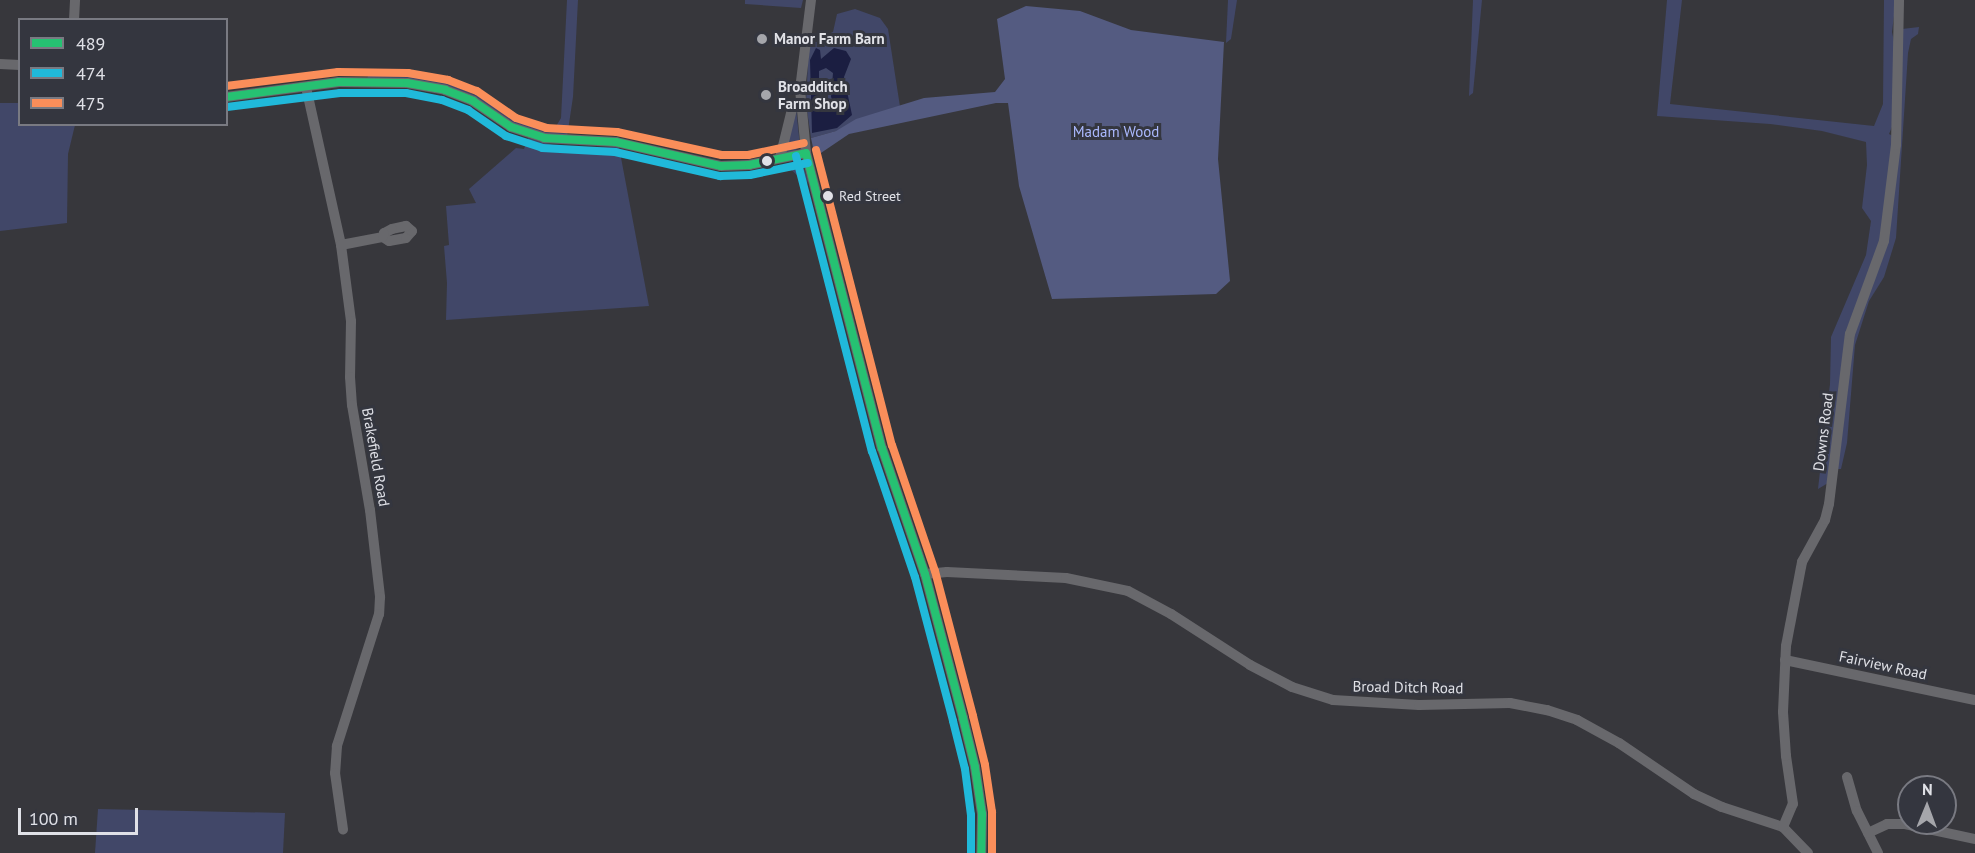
<!DOCTYPE html>
<html>
<head>
<meta charset="utf-8">
<style>
  body { margin:0 }
  #map { position:relative; width:1975px; height:853px; overflow:hidden; background:#37373c; font-family:"PT Sans",sans-serif }
  div>[style] { position:absolute }
  .green>* { inset:0; background:#414768 }
  .forest>* { inset:0; background:#545b81 }
  .water>* { inset:0; background:#1b1e41 }
  .minor>* { height:10px; margin:-5px; padding:0 5px; transform-origin:5px; border-radius:5px; background:#68686c }
  .bus-1>* { height:8px; margin:-4px; padding:0 4px; transform-origin:4px; border-radius:4px; background:#26c172 }
  .bus-2>* { height:8px; margin:-4px; padding:0 4px; transform-origin:4px; border-radius:4px; background:#20b9da }
  .bus-3>* { height:8px; margin:-4px; padding:0 4px; transform-origin:4px; border-radius:4px; background:#fa8e5a }
  .dots>* { width:16px; height:16px; translate:-50% -50%; box-sizing:border-box; border:3px solid #34363f; border-radius:50% }
  span { translate:-50% -50%; white-space:nowrap; text-align:center; line-height:1.15; -webkit-text-stroke:6px #34363f; paint-order:stroke }
  .bus-label { font-size:14px; color:#e0e1e7 }
  .left { translate:0 -50%; text-align:left }
  .poi-label { font-size:15px; color:#e0e1e7; font-weight:700 }
  .park-label { font-size:15px; color:#abb9fe }
  .street-label { font-size:15px; color:#e0e1e7 }
  .legend { position:absolute; left:18px; top:18px; width:210px; height:108px; box-sizing:border-box; background:#34363f; border:2px solid #797a82; margin:0; padding:8px 10px; list-style:none; font-size:18px; color:#e0e1e7 }
  .legend li { display:flex; align-items:center; gap:12px; height:30px }
  .legend b { width:30px; border:2px solid #797a82 }
  .north { position:absolute; left:1897px; top:775px; width:60px; height:60px; box-sizing:border-box; background:#34363f; border:2px solid #797a82; border-radius:50%; rotate:1deg; font-size:16px; font-weight:700; line-height:24px; text-align:center; color:#e0e1e7 }
  .north::after { content:''; display:block; margin:auto; width:21px; height:27px; background:#a5a6ab; clip-path:polygon(50% 0,100% 100%,50% 72%,0 100%) }
  .scale { position:absolute; left:18px; top:808px; width:120px; height:27px; box-sizing:border-box; border:3px solid #e0e1e7; border-top:0; padding-left:8px; font-size:18px; line-height:21px; white-space:nowrap; color:#e0e1e7; -webkit-text-stroke:4px #34363f; paint-order:stroke }
</style>
</head>
<body>
<div id="map">
  <div class="green">
    <i style="clip-path:polygon(567px 0,578px 0,573px 97px,567px 137px,535px 136px,461px 94px,367px 79px,369px 73px,432px 77px,478px 96px,535px 126px,543px 129px,555px 128px,561px 118px)"></i>
    <i style="clip-path:polygon(745px 0,803px 0,801px 8px,745px 4px)"></i>
    <i style="clip-path:polygon(1228px 0,1237px 0,1231px 39px,1226px 43px)"></i>
    <i style="clip-path:polygon(1473px 0,1482px 0,1473px 93px,1469px 96px)"></i>
    <i style="clip-path:polygon(1667px 0,1682px 0,1670px 104px,1874px 126px,1883px 104px,1884px 0,1896px 0,1892px 32px,1896px 51px,1894px 122px,1889px 134px,1893px 136px,1885px 227px,1858px 302px,1828px 483px,1818px 489px,1830px 384px,1831px 337px,1866px 255px,1871px 221px,1862px 208px,1867px 165px,1866px 142px,1822px 131px,1770px 124px,1657px 116px)"></i>
    <i style="clip-path:polygon(855px 9px,880px 18px,888px 29px,901px 113px,811px 138px,806px 103px,809px 42px,833px 32px,837px 14px)"></i>
    <i style="clip-path:polygon(1919px 27px,1918px 34px,1911px 39px,1908px 53px,1896px 238px,1884px 277px,1869px 301px,1855px 345px,1847px 443px,1841px 469px,1837px 469px,1851px 336px,1882px 255px,1902px 29px)"></i>
    <i style="clip-path:polygon(0 103px,19px 103px,20px 124px,75px 125px,68px 154px,67px 223px,0 231px)"></i>
    <i style="clip-path:polygon(796px 108px,800px 146px,795px 151px,785px 153px)"></i>
    <i style="clip-path:polygon(528px 138px,560px 147px,619px 147px,649px 306px,446px 320px,447px 283px,444px 246px,449px 245px,446px 206px,476px 203px,469px 189px,516px 148px,524px 149px)"></i>
    <i style="clip-path:polygon(796px 161px,803px 165px,808px 180px,806px 189px,800px 178px,785px 164px)"></i>
    <i style="clip-path:polygon(98px 809px,285px 813px,283px 853px,95px 853px)"></i>
  </div>
  <div class="forest">
    <i style="clip-path:polygon(1026px 6px,1080px 11px,1131px 30px,1224px 42px,1218px 159px,1230px 281px,1216px 294px,1052px 299px,1019px 186px,1008px 103px,996px 103px,849px 134px,815px 157px,811px 138px,836px 131px,856px 119px,924px 98px,995px 92px,1005px 79px,997px 19px)"></i>
  </div>
  <div class="water">
    <i style="clip-path:polygon(evenodd,816px 48px,820px 50px,821px 59px,834px 48px,846px 51px,851px 59px,844px 77px,852px 115px,837px 128px,812px 133px,810px 60px,816px 48px,826px 68px,833px 73px,831px 97px,835px 105px,829px 112px,821px 101px,819px 88px,819px 71px,826px 68px)"></i>
  </div>
  <div class="minor">
    <i style="left:811px;top:0;width:90px;rotate:97deg"></i>
    <i style="left:800px;top:89px;width:64px;rotate:84.6deg"></i>
    <i style="left:806px;top:153px;width:305px;rotate:75.6deg"></i>
    <i style="left:882px;top:448px;width:133px;rotate:71.2deg"></i>
    <i style="left:925px;top:574px;width:149px;rotate:75.2deg"></i>
    <i style="left:963px;top:718px;width:50px;rotate:76.2deg"></i>
    <i style="left:975px;top:767px;width:48px;rotate:81.5deg"></i>
    <i style="left:982px;top:814px;width:39px;rotate:91deg"></i>
    <i style="left:74px;top:20px;width:20px;rotate:-87deg"></i>
    <i style="left:0;top:64px;width:20px;rotate:3deg"></i>
    <i style="left:306px;top:87px;width:162px;rotate:77.5deg"></i>
    <i style="left:341px;top:245px;width:77px;rotate:82.5deg"></i>
    <i style="left:351px;top:321px;width:56px;rotate:91deg"></i>
    <i style="left:350px;top:377px;width:28px;rotate:86deg"></i>
    <i style="left:352px;top:405px;width:107px;rotate:80.3deg"></i>
    <i style="left:370px;top:510px;width:88px;rotate:83.4deg"></i>
    <i style="left:380px;top:597px;width:17px;rotate:93deg"></i>
    <i style="left:379px;top:614px;width:139px;rotate:107.7deg"></i>
    <i style="left:337px;top:746px;width:27px;rotate:94deg"></i>
    <i style="left:335px;top:773px;width:57px;rotate:81.9deg"></i>
    <i style="left:226px;top:97px;width:114px;rotate:-7.6deg"></i>
    <i style="left:339px;top:82px;width:68px;rotate:0.8deg"></i>
    <i style="left:407px;top:83px;width:39px;rotate:10deg"></i>
    <i style="left:445px;top:90px;width:30px;rotate:21deg"></i>
    <i style="left:473px;top:101px;width:46px;rotate:34.4deg"></i>
    <i style="left:511px;top:127px;width:35px;rotate:18deg"></i>
    <i style="left:544px;top:138px;width:72px;rotate:3.2deg"></i>
    <i style="left:616px;top:142px;width:108px;rotate:12.9deg"></i>
    <i style="left:721px;top:166px;width:28px;rotate:-2deg"></i>
    <i style="left:749px;top:165px;width:58px;rotate:-11.9deg"></i>
    <i style="left:780px;top:158px;width:55px;rotate:-76.2deg"></i>
    <i style="left:793px;top:105px;width:8px;rotate:-23deg"></i>
    <i style="left:341px;top:245px;width:43px;rotate:-10.8deg"></i>
    <i style="left:383px;top:237px;width:7px;rotate:34deg"></i>
    <i style="left:389px;top:241px;width:17px;rotate:-10deg"></i>
    <i style="left:406px;top:238px;width:9px;rotate:-49deg"></i>
    <i style="left:412px;top:231px;width:8px;rotate:-140deg"></i>
    <i style="left:406px;top:226px;width:14px;rotate:168deg"></i>
    <i style="left:392px;top:229px;width:9px;rotate:153deg"></i>
    <i style="left:384px;top:233px;width:4px;rotate:104deg"></i>
    <i style="left:925px;top:574px;width:22px;rotate:-5deg"></i>
    <i style="left:947px;top:572px;width:119px;rotate:2.9deg"></i>
    <i style="left:1066px;top:578px;width:63px;rotate:11.8deg"></i>
    <i style="left:1128px;top:591px;width:49px;rotate:28.1deg"></i>
    <i style="left:1171px;top:614px;width:94px;rotate:32.8deg"></i>
    <i style="left:1250px;top:665px;width:47px;rotate:27.6deg"></i>
    <i style="left:1292px;top:687px;width:43px;rotate:17.6deg"></i>
    <i style="left:1333px;top:700px;width:86px;rotate:3.3deg"></i>
    <i style="left:1419px;top:705px;width:91px;rotate:-1.3deg"></i>
    <i style="left:1510px;top:703px;width:38px;rotate:11deg"></i>
    <i style="left:1547px;top:710px;width:32px;rotate:18deg"></i>
    <i style="left:1577px;top:720px;width:48px;rotate:28.7deg"></i>
    <i style="left:1619px;top:743px;width:91px;rotate:34.2deg"></i>
    <i style="left:1694px;top:794px;width:31px;rotate:25deg"></i>
    <i style="left:1722px;top:807px;width:64px;rotate:18.2deg"></i>
    <i style="left:1785px;top:660px;width:194px;rotate:11.9deg"></i>
    <i style="left:1847px;top:777px;width:35px;rotate:74deg"></i>
    <i style="left:1857px;top:811px;width:47px;rotate:63.4deg"></i>
    <i style="left:1868px;top:833px;width:21px;rotate:-25deg"></i>
    <i style="left:1887px;top:824px;width:18px"></i>
    <i style="left:1905px;top:824px;width:72px;rotate:12.1deg"></i>
    <i style="left:1808px;top:853px;width:36px;rotate:-134deg"></i>
    <i style="left:1783px;top:827px;width:25px;rotate:-67deg"></i>
    <i style="left:1793px;top:804px;width:49px;rotate:-98.3deg"></i>
    <i style="left:1786px;top:756px;width:44px;rotate:-93.9deg"></i>
    <i style="left:1783px;top:712px;width:66px;rotate:-87.4deg"></i>
    <i style="left:1786px;top:646px;width:86px;rotate:-79.2deg"></i>
    <i style="left:1802px;top:562px;width:48px;rotate:-61.3deg"></i>
    <i style="left:1825px;top:520px;width:16px;rotate:-76deg"></i>
    <i style="left:1829px;top:504px;width:171px;rotate:-83deg"></i>
    <i style="left:1850px;top:334px;width:99px;rotate:-69.9deg"></i>
    <i style="left:1884px;top:241px;width:97px;rotate:-82.9deg"></i>
    <i style="left:1896px;top:145px;width:145px;rotate:-88.8deg"></i>
  </div>
  <div class="bus-1">
    <i style="left:226px;top:97px;width:114px;rotate:-7.6deg"></i>
    <i style="left:339px;top:82px;width:68px;rotate:0.8deg"></i>
    <i style="left:407px;top:83px;width:39px;rotate:10deg"></i>
    <i style="left:445px;top:90px;width:30px;rotate:21deg"></i>
    <i style="left:473px;top:101px;width:46px;rotate:34.4deg"></i>
    <i style="left:511px;top:127px;width:35px;rotate:18deg"></i>
    <i style="left:544px;top:138px;width:72px;rotate:3.2deg"></i>
    <i style="left:616px;top:142px;width:108px;rotate:12.9deg"></i>
    <i style="left:721px;top:166px;width:28px;rotate:-2deg"></i>
    <i style="left:749px;top:165px;width:58px;rotate:-11.9deg"></i>
    <i style="left:806px;top:153px;width:305px;rotate:75.6deg"></i>
    <i style="left:882px;top:448px;width:133px;rotate:71.2deg"></i>
    <i style="left:925px;top:574px;width:149px;rotate:75.2deg"></i>
    <i style="left:963px;top:718px;width:50px;rotate:76.2deg"></i>
    <i style="left:975px;top:767px;width:48px;rotate:81.5deg"></i>
    <i style="left:982px;top:814px;width:39px;rotate:91deg"></i>
  </div>
  <div class="bus-2">
    <i style="left:227px;top:107px;width:114px;rotate:-7.1deg"></i>
    <i style="left:340px;top:93px;width:66px"></i>
    <i style="left:406px;top:93px;width:37px;rotate:11deg"></i>
    <i style="left:442px;top:100px;width:28px;rotate:21deg"></i>
    <i style="left:468px;top:110px;width:46px;rotate:34.4deg"></i>
    <i style="left:506px;top:136px;width:38px;rotate:18deg"></i>
    <i style="left:542px;top:148px;width:73px;rotate:3.1deg"></i>
    <i style="left:615px;top:152px;width:108px;rotate:12.9deg"></i>
    <i style="left:720px;top:176px;width:30px;rotate:-2deg"></i>
    <i style="left:750px;top:175px;width:59px;rotate:-11.7deg"></i>
    <i style="left:796px;top:156px;width:305px;rotate:75.6deg"></i>
    <i style="left:872px;top:451px;width:133px;rotate:71.2deg"></i>
    <i style="left:915px;top:577px;width:149px;rotate:75.2deg"></i>
    <i style="left:953px;top:721px;width:49px;rotate:76deg"></i>
    <i style="left:965px;top:769px;width:46px;rotate:82.6deg"></i>
    <i style="left:971px;top:815px;width:38px;rotate:90deg"></i>
  </div>
  <div class="bus-3">
    <i style="left:226px;top:86px;width:113px;rotate:-7.1deg"></i>
    <i style="left:338px;top:72px;width:70px;rotate:0.8deg"></i>
    <i style="left:408px;top:73px;width:41px;rotate:9.9deg"></i>
    <i style="left:448px;top:80px;width:31px;rotate:21deg"></i>
    <i style="left:477px;top:91px;width:47px;rotate:34.7deg"></i>
    <i style="left:516px;top:118px;width:32px;rotate:18deg"></i>
    <i style="left:546px;top:128px;width:71px;rotate:3.2deg"></i>
    <i style="left:617px;top:132px;width:107px;rotate:12.4deg"></i>
    <i style="left:722px;top:155px;width:26px"></i>
    <i style="left:748px;top:155px;width:57px;rotate:-12.1deg"></i>
    <i style="left:816px;top:150px;width:305px;rotate:75.6deg"></i>
    <i style="left:892px;top:445px;width:133px;rotate:71.2deg"></i>
    <i style="left:935px;top:571px;width:150px;rotate:75.3deg"></i>
    <i style="left:973px;top:716px;width:50px;rotate:76.2deg"></i>
    <i style="left:985px;top:765px;width:48px;rotate:81.5deg"></i>
    <i style="left:992px;top:812px;width:41px;rotate:90deg"></i>
  </div>
  <div class="dots">
    <i style="left:762px;top:39px;background:#a5a6ab"></i>
    <i style="left:766px;top:95px;background:#a5a6ab"></i>
    <i style="left:767px;top:161px;background:#e0e1e7"></i>
    <i style="left:828px;top:196px;background:#e0e1e7"></i>
  </div>
  <div class="bus-label">
    <span class="left" style="left:839px;top:196px">Red Street</span>
  </div>
  <div class="poi-label">
    <span class="left" style="left:774px;top:39px">Manor Farm Barn</span>
    <span class="left" style="left:778px;top:95px">Broadditch<br>Farm Shop</span>
  </div>
  <div class="park-label">
    <span style="left:1116px;top:132px">Madam Wood</span>
  </div>
  <div class="street-label">
    <span style="left:1823px;top:432px;rotate:-83deg">Downs Road</span>
    <span style="left:376px;top:457px;rotate:80deg">Brakefield Road</span>
    <span style="left:1883px;top:665px;rotate:12deg">Fairview Road</span>
    <span style="left:1408px;top:687px;rotate:1deg">Broad Ditch Road</span>
  </div>
  <ul class="legend">
  <li><b style="height:8px;background:#26c172"></b>489</li>
  <li><b style="height:8px;background:#20b9da"></b>474</li>
  <li><b style="height:8px;background:#fa8e5a"></b>475</li>
  </ul>
  <div class="north">N</div>
  <div class="scale">100 m</div>
</div>
</body>
</html>
